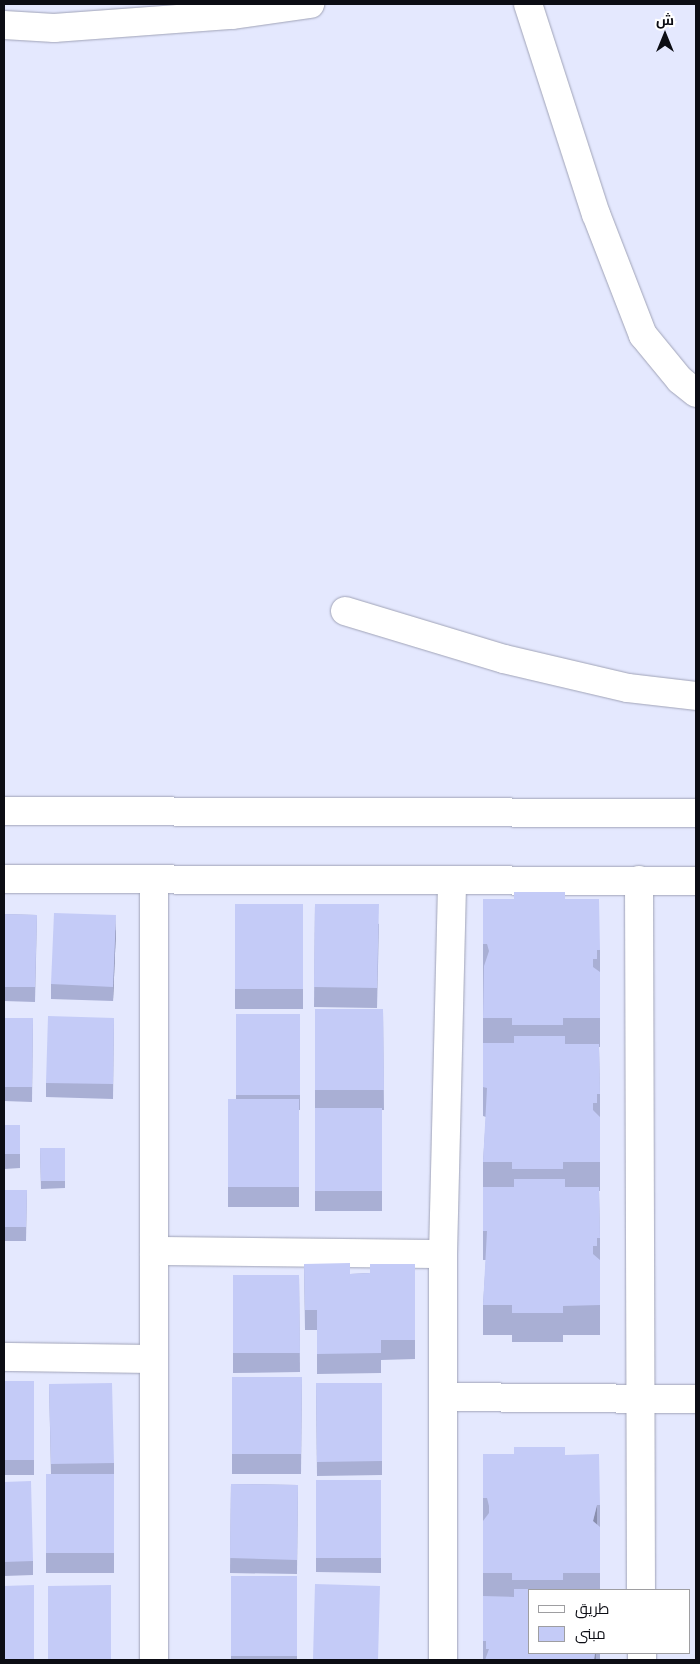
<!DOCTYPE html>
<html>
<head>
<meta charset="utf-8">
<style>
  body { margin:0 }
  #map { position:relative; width:700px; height:1664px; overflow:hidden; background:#e4e8fe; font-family:"Roboto Condensed",Cairo,sans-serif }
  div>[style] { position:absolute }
  .roads { filter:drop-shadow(0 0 1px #a0a3b7) drop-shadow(0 0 1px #a0a3b7) }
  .minor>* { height:28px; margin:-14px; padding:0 14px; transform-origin:14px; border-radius:14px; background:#fff }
  .wall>* { inset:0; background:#a9afd4 }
  .shaded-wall>* { inset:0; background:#898ead }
  .building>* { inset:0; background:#c4cbf7 }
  span { translate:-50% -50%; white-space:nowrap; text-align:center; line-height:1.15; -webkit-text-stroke:4px #fff; paint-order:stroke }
  .frame { position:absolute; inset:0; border:5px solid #0c0d14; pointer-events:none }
  .legend { position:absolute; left:528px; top:1589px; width:162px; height:65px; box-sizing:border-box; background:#fff; border:1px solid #9e9ea1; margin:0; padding:6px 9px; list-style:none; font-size:15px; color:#0c0d14 }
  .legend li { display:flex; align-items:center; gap:10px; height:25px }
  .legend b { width:25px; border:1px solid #9e9ea1 }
  .north { position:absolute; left:640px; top:10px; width:50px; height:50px; -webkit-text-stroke:4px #fff; paint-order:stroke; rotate:0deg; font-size:14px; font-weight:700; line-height:20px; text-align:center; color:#0c0d14 }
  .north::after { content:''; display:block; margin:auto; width:18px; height:22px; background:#0c0d14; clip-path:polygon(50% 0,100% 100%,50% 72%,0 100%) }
</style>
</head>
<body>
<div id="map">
  <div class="roads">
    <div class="minor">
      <i style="left:528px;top:4px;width:221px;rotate:72.1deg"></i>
      <i style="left:596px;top:214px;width:130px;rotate:68.8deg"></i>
      <i style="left:643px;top:335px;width:58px;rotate:50.6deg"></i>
      <i style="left:680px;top:380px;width:21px;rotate:39deg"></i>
      <i style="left:4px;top:25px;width:50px;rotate:3.4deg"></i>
      <i style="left:54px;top:28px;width:179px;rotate:-4.2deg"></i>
      <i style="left:233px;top:15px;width:78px;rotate:-8.1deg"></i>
      <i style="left:345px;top:611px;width:166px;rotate:16.8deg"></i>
      <i style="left:504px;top:659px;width:127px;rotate:13.2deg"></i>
      <i style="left:628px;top:688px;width:68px;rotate:6.7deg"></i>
      <i style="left:4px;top:811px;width:692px;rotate:0.17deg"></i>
      <i style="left:4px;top:879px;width:692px;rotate:0.17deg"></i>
      <i style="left:154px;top:879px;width:781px;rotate:90deg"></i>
      <i style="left:639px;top:880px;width:710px;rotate:89.84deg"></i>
      <i style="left:154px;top:1251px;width:289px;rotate:0.6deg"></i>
      <i style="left:4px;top:1357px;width:150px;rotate:0.8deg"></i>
      <i style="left:443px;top:1397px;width:253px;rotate:0.5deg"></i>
      <i style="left:642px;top:1653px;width:7px;rotate:90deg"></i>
      <i style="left:443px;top:1660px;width:406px;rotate:-90deg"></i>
      <i style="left:443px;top:1254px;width:374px;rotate:-88.6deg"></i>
    </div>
  </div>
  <div class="wall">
    <i style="clip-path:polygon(483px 899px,565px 899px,600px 950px,600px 1047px,599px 1047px,600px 1094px,600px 1191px,599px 1191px,600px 1238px,600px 1335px,563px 1335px,563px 1342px,512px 1342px,512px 1335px,483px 1335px,483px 1305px,486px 1260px,483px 1260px,483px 1162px,486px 1117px,483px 1116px)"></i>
    <i style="clip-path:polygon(235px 904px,303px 904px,303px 1009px,235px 1009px)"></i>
    <i style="clip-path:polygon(315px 904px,379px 924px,377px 1008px,314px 1007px)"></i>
    <i style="clip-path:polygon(4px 914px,37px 915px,35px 1002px,4px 1001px)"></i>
    <i style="clip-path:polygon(116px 930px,113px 1001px,51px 999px,51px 984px)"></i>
    <i style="clip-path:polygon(315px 1009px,383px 1009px,384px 1110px,382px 1110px,382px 1211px,315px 1211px)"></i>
    <i style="clip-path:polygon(236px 1014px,300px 1014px,300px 1110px,299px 1110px,299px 1207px,228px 1207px,228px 1099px,236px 1099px)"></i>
    <i style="clip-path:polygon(4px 1018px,33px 1018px,32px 1102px,4px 1101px)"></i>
    <i style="clip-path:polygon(114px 1018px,113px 1099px,46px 1097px,46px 1083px)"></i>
    <i style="clip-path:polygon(4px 1125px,20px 1125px,20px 1168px,4px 1169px)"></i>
    <i style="clip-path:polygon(40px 1148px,65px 1148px,65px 1188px,41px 1189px)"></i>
    <i style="clip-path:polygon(4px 1190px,27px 1190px,26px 1241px,4px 1241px)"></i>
    <i style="clip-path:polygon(304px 1264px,350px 1274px,370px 1273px,415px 1264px,415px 1359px,381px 1360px,381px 1373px,317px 1374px,317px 1330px,305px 1330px)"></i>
    <i style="clip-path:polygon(233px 1275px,299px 1275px,300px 1372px,233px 1373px)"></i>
    <i style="clip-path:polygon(232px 1377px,302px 1377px,301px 1474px,232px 1474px)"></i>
    <i style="clip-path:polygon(4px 1381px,34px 1381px,34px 1475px,4px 1475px)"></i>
    <i style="clip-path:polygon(316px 1383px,382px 1383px,382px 1475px,317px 1476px)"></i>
    <i style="clip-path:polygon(49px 1384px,114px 1463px,114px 1573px,46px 1573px,46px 1474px,51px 1474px)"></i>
    <i style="clip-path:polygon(483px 1454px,565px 1455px,600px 1505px,600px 1590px,529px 1590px,529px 1653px,600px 1653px,600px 1660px,483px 1660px)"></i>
    <i style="clip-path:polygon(316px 1480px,381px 1480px,381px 1573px,316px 1572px)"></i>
    <i style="clip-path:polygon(4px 1482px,33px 1561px,33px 1575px,4px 1576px)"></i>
    <i style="clip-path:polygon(231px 1484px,298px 1485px,297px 1574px,230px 1573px)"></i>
    <i style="clip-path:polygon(231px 1576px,297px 1576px,297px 1660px,231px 1660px)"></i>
  </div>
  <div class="shaded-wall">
    <i style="clip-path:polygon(116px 915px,116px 930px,113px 1001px,113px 987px)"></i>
    <i style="clip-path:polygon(597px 1505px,597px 1534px,593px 1521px)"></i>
    <i style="clip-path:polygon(595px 1653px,596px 1653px,596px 1660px,594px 1660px)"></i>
  </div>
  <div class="building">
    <i style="clip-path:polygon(514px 892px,565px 892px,565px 899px,599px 899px,600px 950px,597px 950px,597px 959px,593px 959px,593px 967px,600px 972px,600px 1018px,563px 1018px,563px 1025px,512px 1025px,512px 1018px,483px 1018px,484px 966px,489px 951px,487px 944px,483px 944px,483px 899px,514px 899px)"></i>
    <i style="clip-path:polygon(235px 904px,303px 904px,303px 989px,235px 989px)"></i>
    <i style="clip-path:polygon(315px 904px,379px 904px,377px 988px,314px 987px)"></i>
    <i style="clip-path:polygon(54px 913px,116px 915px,113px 987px,51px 984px)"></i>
    <i style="clip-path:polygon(4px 914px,37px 915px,35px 987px,4px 987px)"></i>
    <i style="clip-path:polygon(315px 1009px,383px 1009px,384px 1090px,315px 1090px)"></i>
    <i style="clip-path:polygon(236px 1014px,300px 1014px,300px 1095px,236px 1095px)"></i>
    <i style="clip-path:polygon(48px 1016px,114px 1018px,113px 1084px,46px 1083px)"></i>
    <i style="clip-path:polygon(4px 1018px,33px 1018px,32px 1087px,4px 1087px)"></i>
    <i style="clip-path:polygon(514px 1036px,565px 1036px,565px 1044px,599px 1044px,600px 1094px,597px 1094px,597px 1103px,593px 1103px,593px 1110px,600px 1117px,600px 1162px,563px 1162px,563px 1169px,512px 1169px,512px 1162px,483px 1162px,487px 1088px,483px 1087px,483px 1043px,514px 1043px)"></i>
    <i style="clip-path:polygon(228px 1099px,299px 1099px,299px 1187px,228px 1187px)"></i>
    <i style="clip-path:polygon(315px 1108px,382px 1108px,382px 1191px,315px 1191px)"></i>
    <i style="clip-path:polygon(4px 1125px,20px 1125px,20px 1154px,4px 1154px)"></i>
    <i style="clip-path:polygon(40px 1148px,65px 1148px,65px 1181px,41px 1181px)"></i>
    <i style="clip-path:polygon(514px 1179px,565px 1179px,565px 1187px,599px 1187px,600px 1238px,597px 1238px,597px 1246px,593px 1246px,593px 1254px,600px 1260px,600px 1305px,563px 1306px,563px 1313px,512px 1313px,512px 1305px,483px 1305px,487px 1231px,483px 1231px,483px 1187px,514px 1187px)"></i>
    <i style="clip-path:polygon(4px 1190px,27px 1190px,26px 1227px,4px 1227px)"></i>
    <i style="clip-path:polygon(350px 1263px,350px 1274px,370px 1273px,370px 1264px,415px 1264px,415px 1340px,381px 1340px,381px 1353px,317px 1354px,317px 1310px,305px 1310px,304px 1264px)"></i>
    <i style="clip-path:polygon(233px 1275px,299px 1275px,300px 1353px,233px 1353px)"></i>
    <i style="clip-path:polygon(232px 1377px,302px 1377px,301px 1454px,232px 1454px)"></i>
    <i style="clip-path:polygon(4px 1381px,34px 1381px,34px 1460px,4px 1460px)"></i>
    <i style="clip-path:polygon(112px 1383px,114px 1463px,51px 1464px,49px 1384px)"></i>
    <i style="clip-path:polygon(316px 1383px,382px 1383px,382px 1461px,317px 1462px)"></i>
    <i style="clip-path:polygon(514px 1447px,565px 1447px,565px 1455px,599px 1454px,600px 1505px,597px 1505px,593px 1521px,600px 1527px,600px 1573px,563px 1573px,563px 1580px,512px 1580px,512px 1573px,483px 1573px,483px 1521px,489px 1513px,489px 1506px,487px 1498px,483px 1498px,483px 1454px,514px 1454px)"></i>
    <i style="clip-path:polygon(46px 1474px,114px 1474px,114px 1553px,46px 1553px)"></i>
    <i style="clip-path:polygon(316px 1480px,381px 1480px,381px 1558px,316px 1558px)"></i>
    <i style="clip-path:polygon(31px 1481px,33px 1561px,4px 1562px,4px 1482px)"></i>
    <i style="clip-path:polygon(231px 1484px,298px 1485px,297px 1560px,230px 1558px)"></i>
    <i style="clip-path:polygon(231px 1576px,297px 1576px,297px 1656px,231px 1656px)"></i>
    <i style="clip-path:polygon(315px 1584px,380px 1586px,378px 1660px,313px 1659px)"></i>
    <i style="clip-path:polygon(34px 1585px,34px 1659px,4px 1660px,4px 1586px)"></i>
    <i style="clip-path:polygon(111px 1585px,111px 1660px,48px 1660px,48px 1586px)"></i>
    <i style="clip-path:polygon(514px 1589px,564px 1589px,564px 1590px,529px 1590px,529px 1653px,595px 1653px,594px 1660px,485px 1660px,489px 1649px,486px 1649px,486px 1641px,483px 1641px,483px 1596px,514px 1597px)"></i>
  </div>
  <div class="frame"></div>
  <ul class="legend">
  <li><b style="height:6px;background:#fff"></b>طريق</li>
  <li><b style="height:14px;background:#c4cbf7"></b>مبنى</li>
  </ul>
  <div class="north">ش</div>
</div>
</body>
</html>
